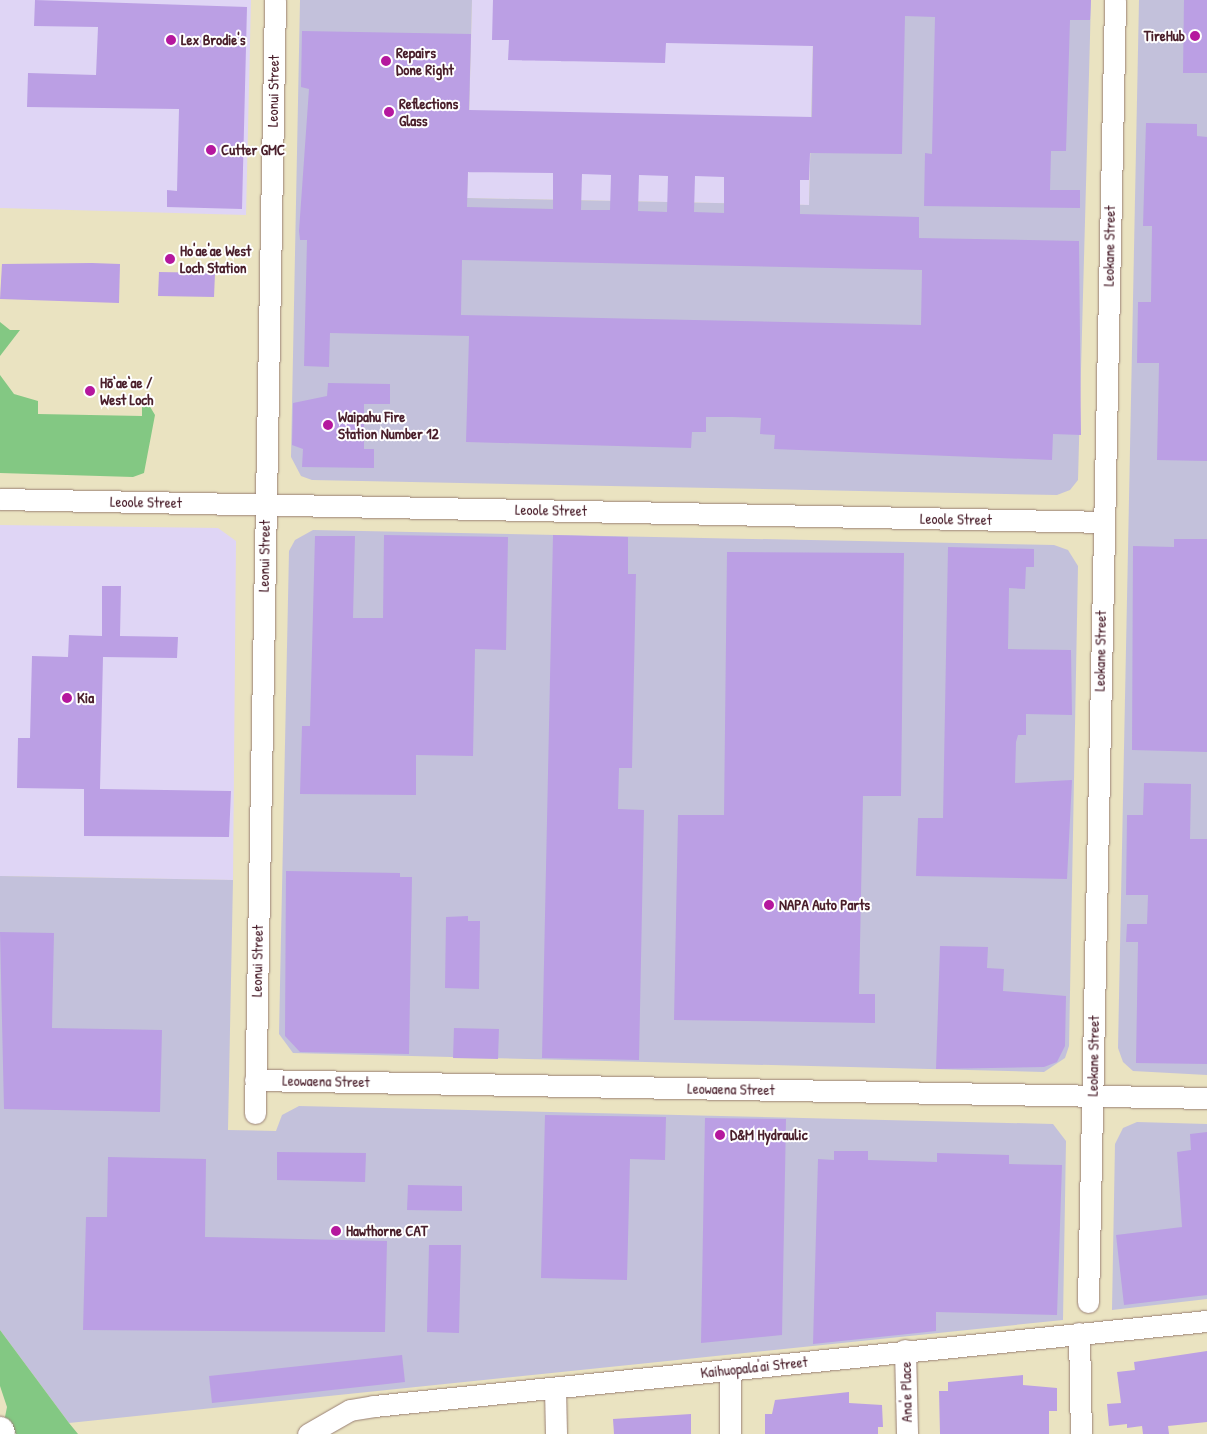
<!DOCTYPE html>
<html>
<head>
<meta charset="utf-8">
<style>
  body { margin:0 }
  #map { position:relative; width:1207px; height:1434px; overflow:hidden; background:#eae3c1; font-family:"Patrick Hand",sans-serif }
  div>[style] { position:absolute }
  .built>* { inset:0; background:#dfd5f5 }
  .industrial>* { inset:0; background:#c3c1db }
  .green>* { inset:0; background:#83c883 }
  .building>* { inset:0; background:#bb9fe4 }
  .roads { filter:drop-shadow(0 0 1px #9a8176) drop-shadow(0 0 1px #9a8176) }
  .minor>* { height:21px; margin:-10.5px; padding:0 10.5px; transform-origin:10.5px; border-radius:10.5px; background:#fff }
  .highway>* { height:28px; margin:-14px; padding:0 14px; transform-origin:14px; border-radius:14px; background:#fff }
  .dots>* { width:14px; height:14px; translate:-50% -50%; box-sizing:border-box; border:2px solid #fff; border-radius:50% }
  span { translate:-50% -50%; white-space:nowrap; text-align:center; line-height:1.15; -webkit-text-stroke:4px #fff; paint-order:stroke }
  .poi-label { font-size:15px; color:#4a1f2b; font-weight:700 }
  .right { translate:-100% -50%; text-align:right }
  .left { translate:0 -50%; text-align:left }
  .street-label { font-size:15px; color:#4a1f2b }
</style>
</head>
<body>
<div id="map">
  <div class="built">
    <i style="clip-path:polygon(0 0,251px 0,246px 215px,0 208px)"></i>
    <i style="clip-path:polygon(472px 0,814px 0,809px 205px,467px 198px)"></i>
    <i style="clip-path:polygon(0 525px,218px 528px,236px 541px,233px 880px,0 876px)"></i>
  </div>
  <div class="industrial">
    <i style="clip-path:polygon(300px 0,472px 0,467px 198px,809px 205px,814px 0,1091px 0,1078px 480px,1070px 490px,1057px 495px,312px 480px,301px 476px,291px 457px)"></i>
    <i style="clip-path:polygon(1139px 0,1207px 0,1207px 1075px,1133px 1071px,1123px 1062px,1118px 1048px)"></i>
    <i style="clip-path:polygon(313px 530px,1054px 545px,1068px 550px,1078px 566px,1069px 1046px,1065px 1058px,1044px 1072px,293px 1053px,279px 1034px,289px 551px,295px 540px)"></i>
    <i style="clip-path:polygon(0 876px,233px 880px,228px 1130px,276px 1131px,282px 1115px,299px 1106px,1053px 1124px,1066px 1141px,1063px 1320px,69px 1423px,0 1330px)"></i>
    <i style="clip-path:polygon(1137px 1122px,1207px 1124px,1207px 1299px,1112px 1310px,1115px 1144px,1123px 1128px)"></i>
  </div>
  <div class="green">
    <i style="clip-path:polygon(0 322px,10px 330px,20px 330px,0 356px)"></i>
    <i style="clip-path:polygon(0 375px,14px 394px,38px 401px,38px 414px,142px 416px,142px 404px,149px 405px,155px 415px,144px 473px,133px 477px,0 473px)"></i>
    <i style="clip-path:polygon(0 1330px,69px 1423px,78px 1434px,11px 1434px,4px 1422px,7px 1407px,0 1386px)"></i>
  </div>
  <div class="building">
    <i style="clip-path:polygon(35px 0,247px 7px,242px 209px,167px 207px,167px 190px,177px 191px,179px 109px,27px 107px,28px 73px,96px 75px,98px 27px,34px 26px)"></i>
    <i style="clip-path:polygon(evenodd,493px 0,1091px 0,1090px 20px,1070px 20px,1066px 151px,1051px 151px,1050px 190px,1080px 190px,1080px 208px,924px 206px,925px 153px,932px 154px,935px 17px,905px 16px,902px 154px,810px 153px,809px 180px,800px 180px,800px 214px,919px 217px,919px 238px,1079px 241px,1081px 435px,1053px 434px,1052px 460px,774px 449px,775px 435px,760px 434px,761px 418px,732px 417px,706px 417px,706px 432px,692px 432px,691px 448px,466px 442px,469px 336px,330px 333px,329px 367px,304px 366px,307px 240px,300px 240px,299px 231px,309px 89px,301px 87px,302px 31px,471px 34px,469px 110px,812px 117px,813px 46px,666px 43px,665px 63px,508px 60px,509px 40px,492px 40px,493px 0,468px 172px,553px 173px,553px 209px,467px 207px,468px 172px,493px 0,582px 174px,611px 175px,610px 210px,581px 210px,582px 174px,493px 0,639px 175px,668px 176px,667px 212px,638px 211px,639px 175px,493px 0,695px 176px,724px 177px,724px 213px,694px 212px,695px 176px,493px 0,462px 260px,922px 270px,921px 325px,461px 315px,462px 260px)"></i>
    <i style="clip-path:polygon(1184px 0,1207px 0,1207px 73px,1183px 73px)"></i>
    <i style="clip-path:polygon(1146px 123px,1197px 124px,1197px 136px,1207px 137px,1207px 461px,1157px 460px,1159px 363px,1137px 363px,1138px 302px,1151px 302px,1152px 226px,1143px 226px)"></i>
    <i style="clip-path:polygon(92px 263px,120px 264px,119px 303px,0 299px,2px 264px)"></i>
    <i style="clip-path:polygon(159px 272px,215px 273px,214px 297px,158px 296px)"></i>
    <i style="clip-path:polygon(328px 383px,390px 384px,390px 404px,364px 404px,364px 449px,374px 449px,374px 468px,302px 467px,303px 449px,292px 445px,293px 403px,327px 396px)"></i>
    <i style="clip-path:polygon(384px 535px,508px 537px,506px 650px,475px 649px,473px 756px,416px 755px,416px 795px,300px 794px,302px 726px,310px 726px,315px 536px,355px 536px,353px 618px,383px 618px)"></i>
    <i style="clip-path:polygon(553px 535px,628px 537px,628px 574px,636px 574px,632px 768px,619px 768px,618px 809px,644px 810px,639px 1060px,542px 1058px)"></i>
    <i style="clip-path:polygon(1174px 539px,1207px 539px,1207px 752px,1132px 750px,1133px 546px,1174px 547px)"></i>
    <i style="clip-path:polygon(948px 547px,1034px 549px,1034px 567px,1026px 567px,1025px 589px,1009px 588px,1008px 649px,1071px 650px,1072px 715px,1026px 714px,1026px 735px,1018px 735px,1016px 742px,1015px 783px,1072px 780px,1067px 879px,916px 876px,918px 818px,943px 818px)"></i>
    <i style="clip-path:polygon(727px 552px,904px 553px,901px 796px,863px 796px,859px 994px,875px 994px,875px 1023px,674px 1020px,678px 815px,724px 815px)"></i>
    <i style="clip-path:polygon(102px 586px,121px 586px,120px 636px,178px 637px,177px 658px,103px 657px,100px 789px,231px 791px,229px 837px,84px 836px,84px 789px,17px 788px,18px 738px,30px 738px,32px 656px,68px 657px,69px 635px,102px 636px)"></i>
    <i style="clip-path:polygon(1144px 783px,1191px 784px,1190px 839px,1207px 839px,1207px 1064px,1136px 1063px,1138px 942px,1126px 942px,1127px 924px,1147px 924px,1148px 895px,1126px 895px,1127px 815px,1143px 815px)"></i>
    <i style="clip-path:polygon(286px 871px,400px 873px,400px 877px,412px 877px,409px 1054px,300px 1052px,285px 1036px)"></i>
    <i style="clip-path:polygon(468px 916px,468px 921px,480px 921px,479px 989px,445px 988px,446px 917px)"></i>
    <i style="clip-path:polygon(0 932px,54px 933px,52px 1028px,162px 1030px,160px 1112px,4px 1109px)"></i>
    <i style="clip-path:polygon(940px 946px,988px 947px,987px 968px,1004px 969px,1003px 991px,1066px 996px,1065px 1046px,1057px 1062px,1044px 1067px,936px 1069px)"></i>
    <i style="clip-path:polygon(454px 1028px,499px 1029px,498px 1059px,453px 1058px)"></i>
    <i style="clip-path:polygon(545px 1115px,666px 1117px,665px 1160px,630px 1159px,627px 1280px,541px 1278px)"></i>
    <i style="clip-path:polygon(705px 1118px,786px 1119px,782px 1335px,701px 1343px)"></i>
    <i style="clip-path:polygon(1207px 1132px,1207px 1295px,1124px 1305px,1116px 1235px,1182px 1227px,1177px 1152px,1191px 1150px,1190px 1134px)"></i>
    <i style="clip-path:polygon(834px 1151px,868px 1151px,868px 1160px,937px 1162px,937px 1153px,1009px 1155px,1009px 1164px,1062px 1165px,1057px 1315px,936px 1312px,936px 1331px,813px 1344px,818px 1159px,834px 1160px)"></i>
    <i style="clip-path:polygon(277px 1152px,366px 1153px,365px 1182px,277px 1180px)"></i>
    <i style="clip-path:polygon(108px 1157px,206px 1159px,205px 1237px,387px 1241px,385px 1332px,83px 1330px,86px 1217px,107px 1217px)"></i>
    <i style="clip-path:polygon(408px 1185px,462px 1186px,462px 1211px,407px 1210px)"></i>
    <i style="clip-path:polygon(429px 1245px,461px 1245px,459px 1333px,427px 1332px)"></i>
    <i style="clip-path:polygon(1207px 1351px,1207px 1422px,1168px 1426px,1169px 1434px,1143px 1434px,1142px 1426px,1127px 1428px,1127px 1424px,1109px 1426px,1107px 1404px,1121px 1403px,1117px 1372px,1135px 1370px,1134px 1362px)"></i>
    <i style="clip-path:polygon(402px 1355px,405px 1382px,212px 1403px,209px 1376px)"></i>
    <i style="clip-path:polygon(1023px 1375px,1023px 1385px,1057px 1388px,1057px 1411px,1049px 1411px,1049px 1434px,940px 1434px,939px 1391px,948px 1391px,948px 1382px)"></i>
    <i style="clip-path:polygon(849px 1392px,849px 1403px,882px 1405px,883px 1427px,878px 1427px,878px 1434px,765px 1434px,765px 1414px,772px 1414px,775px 1400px)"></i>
    <i style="clip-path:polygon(691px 1414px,691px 1434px,614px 1434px,613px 1419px)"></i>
  </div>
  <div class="roads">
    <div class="minor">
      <i style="left:0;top:499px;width:1103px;rotate:1.19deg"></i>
      <i style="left:255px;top:1080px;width:952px;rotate:1.08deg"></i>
      <i style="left:255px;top:1113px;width:1113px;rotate:-88.97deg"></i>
      <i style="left:1088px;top:1302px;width:1302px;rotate:-88.81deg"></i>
      <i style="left:1079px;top:1333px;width:101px;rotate:88.9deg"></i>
      <i style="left:905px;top:1350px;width:84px;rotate:88.6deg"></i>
      <i style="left:730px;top:1370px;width:64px;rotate:90deg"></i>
      <i style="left:555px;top:1389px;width:45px;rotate:88.7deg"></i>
      <i style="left:308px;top:1434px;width:48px;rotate:-29.7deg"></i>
      <i style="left:350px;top:1410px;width:24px;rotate:-9deg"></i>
      <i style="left:374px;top:1406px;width:837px;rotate:-5.83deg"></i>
    </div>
    <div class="highway">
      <i style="left:0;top:1431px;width:3px;rotate:72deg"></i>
    </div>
  </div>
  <div class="dots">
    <i style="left:1195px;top:36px;background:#b5179e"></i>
    <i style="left:171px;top:40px;background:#b5179e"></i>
    <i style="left:386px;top:61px;background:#b5179e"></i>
    <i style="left:389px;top:112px;background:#b5179e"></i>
    <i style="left:211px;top:150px;background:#b5179e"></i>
    <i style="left:170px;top:259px;background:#b5179e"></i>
    <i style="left:90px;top:391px;background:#b5179e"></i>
    <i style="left:328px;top:425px;background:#b5179e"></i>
    <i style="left:67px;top:698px;background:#b5179e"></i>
    <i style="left:769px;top:905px;background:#b5179e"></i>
    <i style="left:720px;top:1135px;background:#b5179e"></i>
    <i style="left:336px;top:1231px;background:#b5179e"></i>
  </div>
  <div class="poi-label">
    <span class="right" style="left:1185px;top:36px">TireHub</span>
    <span class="left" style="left:181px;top:40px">Lex Brodie's</span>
    <span class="left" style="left:396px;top:61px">Repairs<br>Done Right</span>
    <span class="left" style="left:399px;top:112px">Reflections<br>Glass</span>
    <span class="left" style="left:221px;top:150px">Cutter GMC</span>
    <span class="left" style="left:180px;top:259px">Ho'ae'ae West<br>Loch Station</span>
    <span class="left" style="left:100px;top:391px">Hō‘ae‘ae /<br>West Loch</span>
    <span class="left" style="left:338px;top:425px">Waipahu Fire<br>Station Number 12</span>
    <span class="left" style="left:77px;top:698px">Kia</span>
    <span class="left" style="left:779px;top:905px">NAPA Auto Parts</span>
    <span class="left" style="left:730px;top:1135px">D&amp;M Hydraulic</span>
    <span class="left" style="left:346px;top:1231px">Hawthorne CAT</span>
  </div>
  <div class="street-label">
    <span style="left:273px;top:91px;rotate:-89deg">Leonui Street</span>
    <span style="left:1109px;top:246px;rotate:-89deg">Leokane Street</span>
    <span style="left:146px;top:502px;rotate:1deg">Leoole Street</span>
    <span style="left:551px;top:510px;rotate:1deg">Leoole Street</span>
    <span style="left:956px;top:519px;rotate:1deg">Leoole Street</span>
    <span style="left:264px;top:556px;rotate:-89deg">Leonui Street</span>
    <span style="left:1100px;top:651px;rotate:-89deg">Leokane Street</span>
    <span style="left:257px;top:961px;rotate:-89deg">Leonui Street</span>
    <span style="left:1093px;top:1056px;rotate:-89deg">Leokane Street</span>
    <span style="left:326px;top:1081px;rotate:1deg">Leowaena Street</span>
    <span style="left:731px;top:1089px;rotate:1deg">Leowaena Street</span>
    <span style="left:754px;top:1367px;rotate:-6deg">Kaihuopala'ai Street</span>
    <span style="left:906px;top:1392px;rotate:-91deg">Ana'e Place</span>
  </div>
</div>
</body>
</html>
